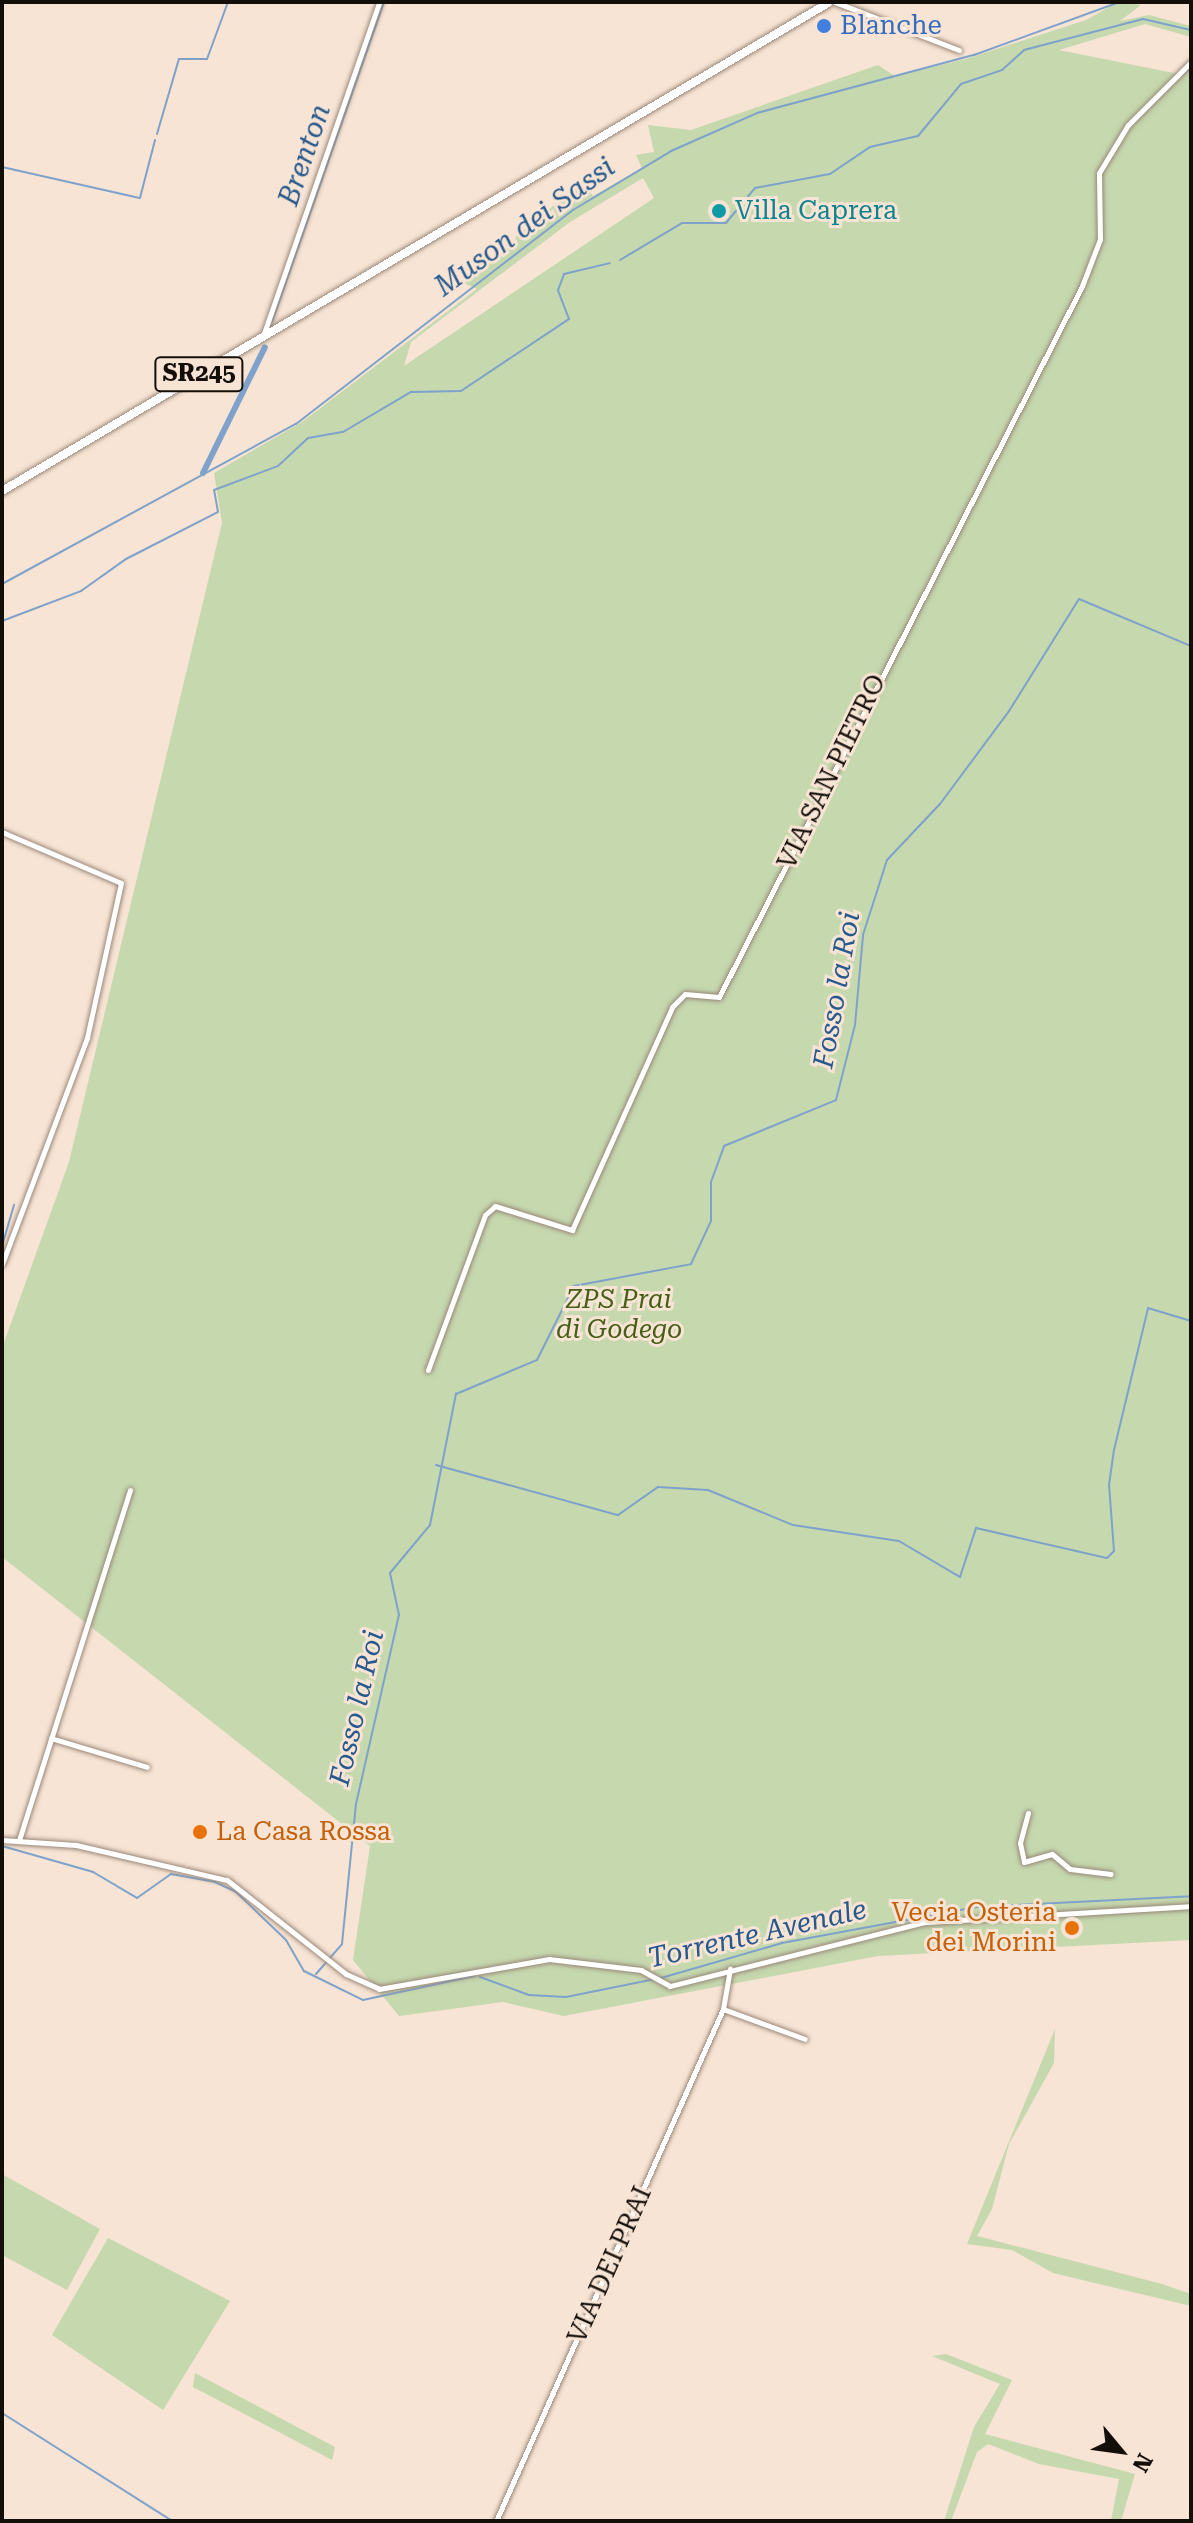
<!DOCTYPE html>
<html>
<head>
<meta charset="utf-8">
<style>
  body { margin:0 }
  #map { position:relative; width:1193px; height:2523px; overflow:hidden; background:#f7e4d4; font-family:"Roboto Serif",serif }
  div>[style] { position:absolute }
  .green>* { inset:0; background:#c5d8ae }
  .stream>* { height:2px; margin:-1px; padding:0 1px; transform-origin:1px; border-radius:1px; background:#7ea2cb }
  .canal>* { height:6px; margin:-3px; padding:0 3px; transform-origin:3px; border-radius:3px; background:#7ea2cb }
  .roads { filter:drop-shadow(0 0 2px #9a887a) drop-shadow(0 0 2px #9a887a) }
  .minor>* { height:5px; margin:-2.5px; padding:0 2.5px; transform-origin:2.5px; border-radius:2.5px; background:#fff }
  .primary>* { height:8px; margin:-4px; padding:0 4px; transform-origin:4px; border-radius:4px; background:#fff }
  .dots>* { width:22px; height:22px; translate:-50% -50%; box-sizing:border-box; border:4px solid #f7e4d4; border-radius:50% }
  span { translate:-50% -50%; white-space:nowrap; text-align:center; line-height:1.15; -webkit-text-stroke:6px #f7e4d4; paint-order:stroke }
  .shield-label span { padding:2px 6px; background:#f7e4d4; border:2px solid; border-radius:6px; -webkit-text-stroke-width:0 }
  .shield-label { font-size:24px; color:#140e09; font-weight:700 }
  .shop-label { font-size:26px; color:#366cbe }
  .left { translate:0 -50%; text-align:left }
  .culture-label { font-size:26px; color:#0d838f }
  .street-label { font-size:26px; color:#140e09 }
  .park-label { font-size:26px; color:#455f16; font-style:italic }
  .food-label { font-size:26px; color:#c56008 }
  .right { translate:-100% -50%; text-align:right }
  .water-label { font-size:28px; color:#27598e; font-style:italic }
  .frame { position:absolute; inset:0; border:4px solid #140e09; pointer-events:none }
  .north { position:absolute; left:1081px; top:2411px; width:80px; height:80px; -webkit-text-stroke:6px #f7e4d4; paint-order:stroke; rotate:119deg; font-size:22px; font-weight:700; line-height:32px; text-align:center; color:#140e09 }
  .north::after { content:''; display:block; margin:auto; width:28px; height:36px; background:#140e09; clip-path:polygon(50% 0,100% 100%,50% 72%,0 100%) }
</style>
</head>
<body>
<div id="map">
  <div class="green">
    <i style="clip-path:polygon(evenodd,1118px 2px,1141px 5px,1120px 21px,1149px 15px,1191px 26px,1191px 37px,1145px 24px,1059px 50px,1184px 75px,1191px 70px,1191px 1940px,878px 1956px,564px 2016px,503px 2002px,399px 2016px,353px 1960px,370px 1846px,2px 1557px,2px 1348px,69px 1162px,222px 523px,214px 473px,302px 422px,477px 289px,461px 282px,564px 197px,584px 183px,593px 196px,642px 168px,636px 155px,654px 152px,648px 125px,691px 130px,878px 65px,895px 76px,966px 59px,1086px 20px,1118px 2px,643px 178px,654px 198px,404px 366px,411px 342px,570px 222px,643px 178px)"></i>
    <i style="clip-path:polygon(1055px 2029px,1054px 2063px,1009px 2144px,992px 2209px,977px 2236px,1162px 2284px,1191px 2294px,1191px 2306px,1053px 2273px,1012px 2250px,967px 2244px)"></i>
    <i style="clip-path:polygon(2px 2174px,100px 2229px,67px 2290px,2px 2255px)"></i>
    <i style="clip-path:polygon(108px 2238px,230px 2301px,163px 2410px,52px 2335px)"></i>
    <i style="clip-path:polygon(946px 2354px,1012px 2380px,985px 2434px,1135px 2474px,1121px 2521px,1111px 2521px,1119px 2479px,1039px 2464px,988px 2444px,977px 2452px,951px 2521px,944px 2521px,974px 2427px,1000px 2384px,932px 2356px)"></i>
    <i style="clip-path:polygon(195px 2373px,335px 2447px,332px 2460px,193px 2387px)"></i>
  </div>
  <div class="stream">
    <i style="left:1182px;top:75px;width:11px;rotate:-38deg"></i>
    <i style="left:157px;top:134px;width:78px;rotate:-73.7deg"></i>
    <i style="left:179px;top:59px;width:28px"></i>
    <i style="left:207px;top:59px;width:61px;rotate:-69.8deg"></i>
    <i style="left:2px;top:167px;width:141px;rotate:12.7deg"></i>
    <i style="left:140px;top:198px;width:60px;rotate:-75.5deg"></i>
    <i style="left:620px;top:260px;width:72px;rotate:-30.8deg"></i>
    <i style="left:682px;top:223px;width:44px"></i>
    <i style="left:726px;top:223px;width:45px;rotate:-50.4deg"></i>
    <i style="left:755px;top:188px;width:76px;rotate:-10.6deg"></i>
    <i style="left:830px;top:174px;width:48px;rotate:-34deg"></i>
    <i style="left:870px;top:147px;width:49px;rotate:-12.9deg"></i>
    <i style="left:918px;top:136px;width:67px;rotate:-50.4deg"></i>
    <i style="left:961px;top:84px;width:43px;rotate:-18.9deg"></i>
    <i style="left:1002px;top:70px;width:30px;rotate:-42deg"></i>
    <i style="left:1024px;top:50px;width:123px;rotate:-14.6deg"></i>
    <i style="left:1143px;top:19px;width:49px;rotate:12.9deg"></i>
    <i style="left:2px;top:584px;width:335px;rotate:-28.6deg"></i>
    <i style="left:296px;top:424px;width:350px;rotate:-37.7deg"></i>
    <i style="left:573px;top:210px;width:114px;rotate:-31deg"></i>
    <i style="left:671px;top:151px;width:94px;rotate:-23.8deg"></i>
    <i style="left:757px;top:113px;width:225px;rotate:-15deg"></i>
    <i style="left:974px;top:55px;width:155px;rotate:-20deg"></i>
    <i style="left:2px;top:621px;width:85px;rotate:-20.8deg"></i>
    <i style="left:81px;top:591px;width:55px;rotate:-35.4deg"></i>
    <i style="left:126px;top:559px;width:103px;rotate:-27.1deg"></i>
    <i style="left:218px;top:512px;width:22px;rotate:-100deg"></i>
    <i style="left:214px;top:490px;width:68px;rotate:-20.6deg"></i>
    <i style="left:278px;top:466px;width:41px;rotate:-43deg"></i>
    <i style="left:308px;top:438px;width:36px;rotate:-10deg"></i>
    <i style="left:343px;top:432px;width:79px;rotate:-30.5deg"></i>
    <i style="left:411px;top:392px;width:50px;rotate:-1.1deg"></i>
    <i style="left:461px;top:391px;width:130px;rotate:-33.7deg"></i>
    <i style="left:569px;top:319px;width:31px;rotate:-111deg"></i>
    <i style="left:558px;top:290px;width:17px;rotate:-69deg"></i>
    <i style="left:564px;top:274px;width:47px;rotate:-13.4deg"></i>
    <i style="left:2px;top:1246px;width:43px;rotate:-73.7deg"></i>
    <i style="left:436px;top:1465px;width:189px;rotate:15.4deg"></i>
    <i style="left:618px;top:1515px;width:49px;rotate:-35deg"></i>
    <i style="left:658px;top:1487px;width:50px;rotate:3.4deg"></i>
    <i style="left:708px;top:1490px;width:92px;rotate:22.4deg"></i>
    <i style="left:793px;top:1525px;width:107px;rotate:8.6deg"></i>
    <i style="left:899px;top:1541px;width:71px;rotate:30.5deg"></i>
    <i style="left:960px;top:1577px;width:52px;rotate:-71.9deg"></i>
    <i style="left:976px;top:1528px;width:134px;rotate:12.9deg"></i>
    <i style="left:1107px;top:1558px;width:10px;rotate:-45deg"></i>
    <i style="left:1114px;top:1551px;width:66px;rotate:-94.3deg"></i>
    <i style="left:1109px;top:1485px;width:35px;rotate:-82deg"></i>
    <i style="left:1114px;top:1450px;width:146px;rotate:-76.5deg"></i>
    <i style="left:1148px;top:1308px;width:45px;rotate:16.8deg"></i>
    <i style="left:2px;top:1846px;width:95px;rotate:15.9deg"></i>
    <i style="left:93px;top:1872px;width:51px;rotate:30.6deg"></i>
    <i style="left:137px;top:1898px;width:42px;rotate:-35.2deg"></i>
    <i style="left:171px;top:1874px;width:45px;rotate:10.3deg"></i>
    <i style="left:215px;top:1882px;width:23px;rotate:25deg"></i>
    <i style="left:236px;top:1892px;width:69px;rotate:43.8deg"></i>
    <i style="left:286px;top:1940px;width:36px;rotate:60deg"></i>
    <i style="left:304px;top:1971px;width:66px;rotate:26.2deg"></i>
    <i style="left:363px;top:2000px;width:114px;rotate:-12.2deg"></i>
    <i style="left:316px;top:1974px;width:40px;rotate:-49deg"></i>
    <i style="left:342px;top:1944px;width:141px;rotate:-84.3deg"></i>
    <i style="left:356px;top:1804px;width:194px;rotate:-77.2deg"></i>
    <i style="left:399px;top:1615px;width:43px;rotate:-102.1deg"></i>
    <i style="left:390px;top:1573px;width:62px;rotate:-50.2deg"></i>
    <i style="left:430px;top:1525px;width:134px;rotate:-78.8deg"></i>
    <i style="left:456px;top:1394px;width:88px;rotate:-22.8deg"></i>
    <i style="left:537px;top:1360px;width:83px;rotate:-63.4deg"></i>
    <i style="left:574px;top:1286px;width:119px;rotate:-10.6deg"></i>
    <i style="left:691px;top:1264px;width:47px;rotate:-65.1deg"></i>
    <i style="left:711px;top:1221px;width:39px;rotate:-90deg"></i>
    <i style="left:711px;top:1182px;width:38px;rotate:-70deg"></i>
    <i style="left:724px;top:1146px;width:121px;rotate:-22.3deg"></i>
    <i style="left:836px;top:1100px;width:77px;rotate:-75.8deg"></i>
    <i style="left:855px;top:1025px;width:90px;rotate:-84.9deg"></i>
    <i style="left:863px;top:935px;width:79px;rotate:-72.3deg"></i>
    <i style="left:887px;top:860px;width:77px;rotate:-46.6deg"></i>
    <i style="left:940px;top:804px;width:116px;rotate:-53.4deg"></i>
    <i style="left:1009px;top:711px;width:132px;rotate:-58deg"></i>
    <i style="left:1079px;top:599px;width:121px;rotate:22.8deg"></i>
    <i style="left:480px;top:1977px;width:52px;rotate:20.2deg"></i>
    <i style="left:529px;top:1995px;width:37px;rotate:3deg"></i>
    <i style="left:566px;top:1997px;width:91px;rotate:-11.4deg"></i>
    <i style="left:661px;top:1978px;width:126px;rotate:-16.1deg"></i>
    <i style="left:782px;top:1943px;width:198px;rotate:-10.5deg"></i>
    <i style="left:977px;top:1907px;width:214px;rotate:-2.9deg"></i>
    <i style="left:2px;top:2413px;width:201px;rotate:32.4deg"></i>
  </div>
  <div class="canal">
    <i style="left:271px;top:319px;width:336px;rotate:-70.7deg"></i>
    <i style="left:203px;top:473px;width:140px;rotate:-63.8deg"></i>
  </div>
  <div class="roads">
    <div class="minor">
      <i style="left:835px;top:2px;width:133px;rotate:21.2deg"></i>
      <i style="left:263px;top:336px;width:354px;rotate:-70.8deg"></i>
      <i style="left:2px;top:832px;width:129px;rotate:23.2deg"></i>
      <i style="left:121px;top:883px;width:159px;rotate:102.4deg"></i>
      <i style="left:87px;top:1038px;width:241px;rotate:110.6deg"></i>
      <i style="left:428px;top:1370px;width:165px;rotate:-69.8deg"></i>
      <i style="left:485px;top:1215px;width:13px;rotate:-42deg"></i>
      <i style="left:495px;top:1206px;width:81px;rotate:17.3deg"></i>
      <i style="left:572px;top:1230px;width:244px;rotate:-65.8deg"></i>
      <i style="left:672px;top:1007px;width:18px;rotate:-45deg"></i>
      <i style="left:685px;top:994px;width:34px;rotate:5deg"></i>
      <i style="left:719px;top:997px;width:798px;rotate:-62.95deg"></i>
      <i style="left:1082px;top:286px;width:50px;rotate:-69deg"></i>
      <i style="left:1100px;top:239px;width:66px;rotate:-90.9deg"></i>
      <i style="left:1099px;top:173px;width:56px;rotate:-58.9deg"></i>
      <i style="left:1128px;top:125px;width:89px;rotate:-45deg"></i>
      <i style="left:51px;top:1738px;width:100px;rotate:16.8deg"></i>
      <i style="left:1028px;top:1813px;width:31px;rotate:105deg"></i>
      <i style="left:1020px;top:1843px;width:19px;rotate:78deg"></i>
      <i style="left:1024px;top:1862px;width:29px;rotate:-16deg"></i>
      <i style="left:1052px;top:1854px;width:23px;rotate:40deg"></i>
      <i style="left:1070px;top:1869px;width:41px;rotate:7deg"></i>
      <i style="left:2px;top:1840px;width:74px;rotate:3.9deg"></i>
      <i style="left:76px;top:1845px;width:155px;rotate:13.1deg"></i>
      <i style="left:227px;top:1880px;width:152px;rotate:38.3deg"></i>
      <i style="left:346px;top:1974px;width:36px;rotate:24deg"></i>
      <i style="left:379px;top:1989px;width:173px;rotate:-10deg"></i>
      <i style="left:549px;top:1959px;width:93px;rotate:6.8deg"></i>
      <i style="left:641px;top:1970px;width:33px;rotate:29deg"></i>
      <i style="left:670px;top:1986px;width:263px;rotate:-14.1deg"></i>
      <i style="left:925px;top:1922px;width:266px;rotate:-3.4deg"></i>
      <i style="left:19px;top:1840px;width:367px;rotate:-72.4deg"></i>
      <i style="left:723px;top:2009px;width:87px;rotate:20.1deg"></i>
      <i style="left:496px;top:2521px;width:560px;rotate:-66.09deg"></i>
      <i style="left:723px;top:2009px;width:41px;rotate:-80.1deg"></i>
    </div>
    <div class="primary">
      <i style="left:2px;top:491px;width:959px;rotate:-30.57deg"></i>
    </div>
  </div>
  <div class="dots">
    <i style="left:824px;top:26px;background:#3f7fe0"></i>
    <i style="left:719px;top:211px;background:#0f9aa8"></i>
    <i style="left:200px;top:1832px;background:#e8710a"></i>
    <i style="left:1072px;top:1928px;background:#e8710a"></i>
  </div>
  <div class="shield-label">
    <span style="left:199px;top:374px">SR245</span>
  </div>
  <div class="shop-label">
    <span class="left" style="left:840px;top:26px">Blanche</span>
  </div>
  <div class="culture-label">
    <span class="left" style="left:735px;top:211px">Villa Caprera</span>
  </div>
  <div class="street-label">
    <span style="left:832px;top:772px;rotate:-64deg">VIA SAN PIETRO</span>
    <span style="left:610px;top:2265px;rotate:-66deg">VIA DEI PRAI</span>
  </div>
  <div class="park-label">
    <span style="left:619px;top:1315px">ZPS Prai<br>di Godego</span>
  </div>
  <div class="food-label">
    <span class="left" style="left:216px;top:1832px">La Casa Rossa</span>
    <span class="right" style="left:1056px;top:1928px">Vecia Osteria<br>dei Morini</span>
  </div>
  <div class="water-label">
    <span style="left:305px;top:155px;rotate:-71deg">Brenton</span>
    <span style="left:525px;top:227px;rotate:-36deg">Muson dei Sassi</span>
    <span style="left:837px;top:990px;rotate:-80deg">Fosso la Roi</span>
    <span style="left:357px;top:1708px;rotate:-77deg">Fosso la Roi</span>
    <span style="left:757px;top:1934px;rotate:-13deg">Torrente Avenale</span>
  </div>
  <div class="frame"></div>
  <div class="north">N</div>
</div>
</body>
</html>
